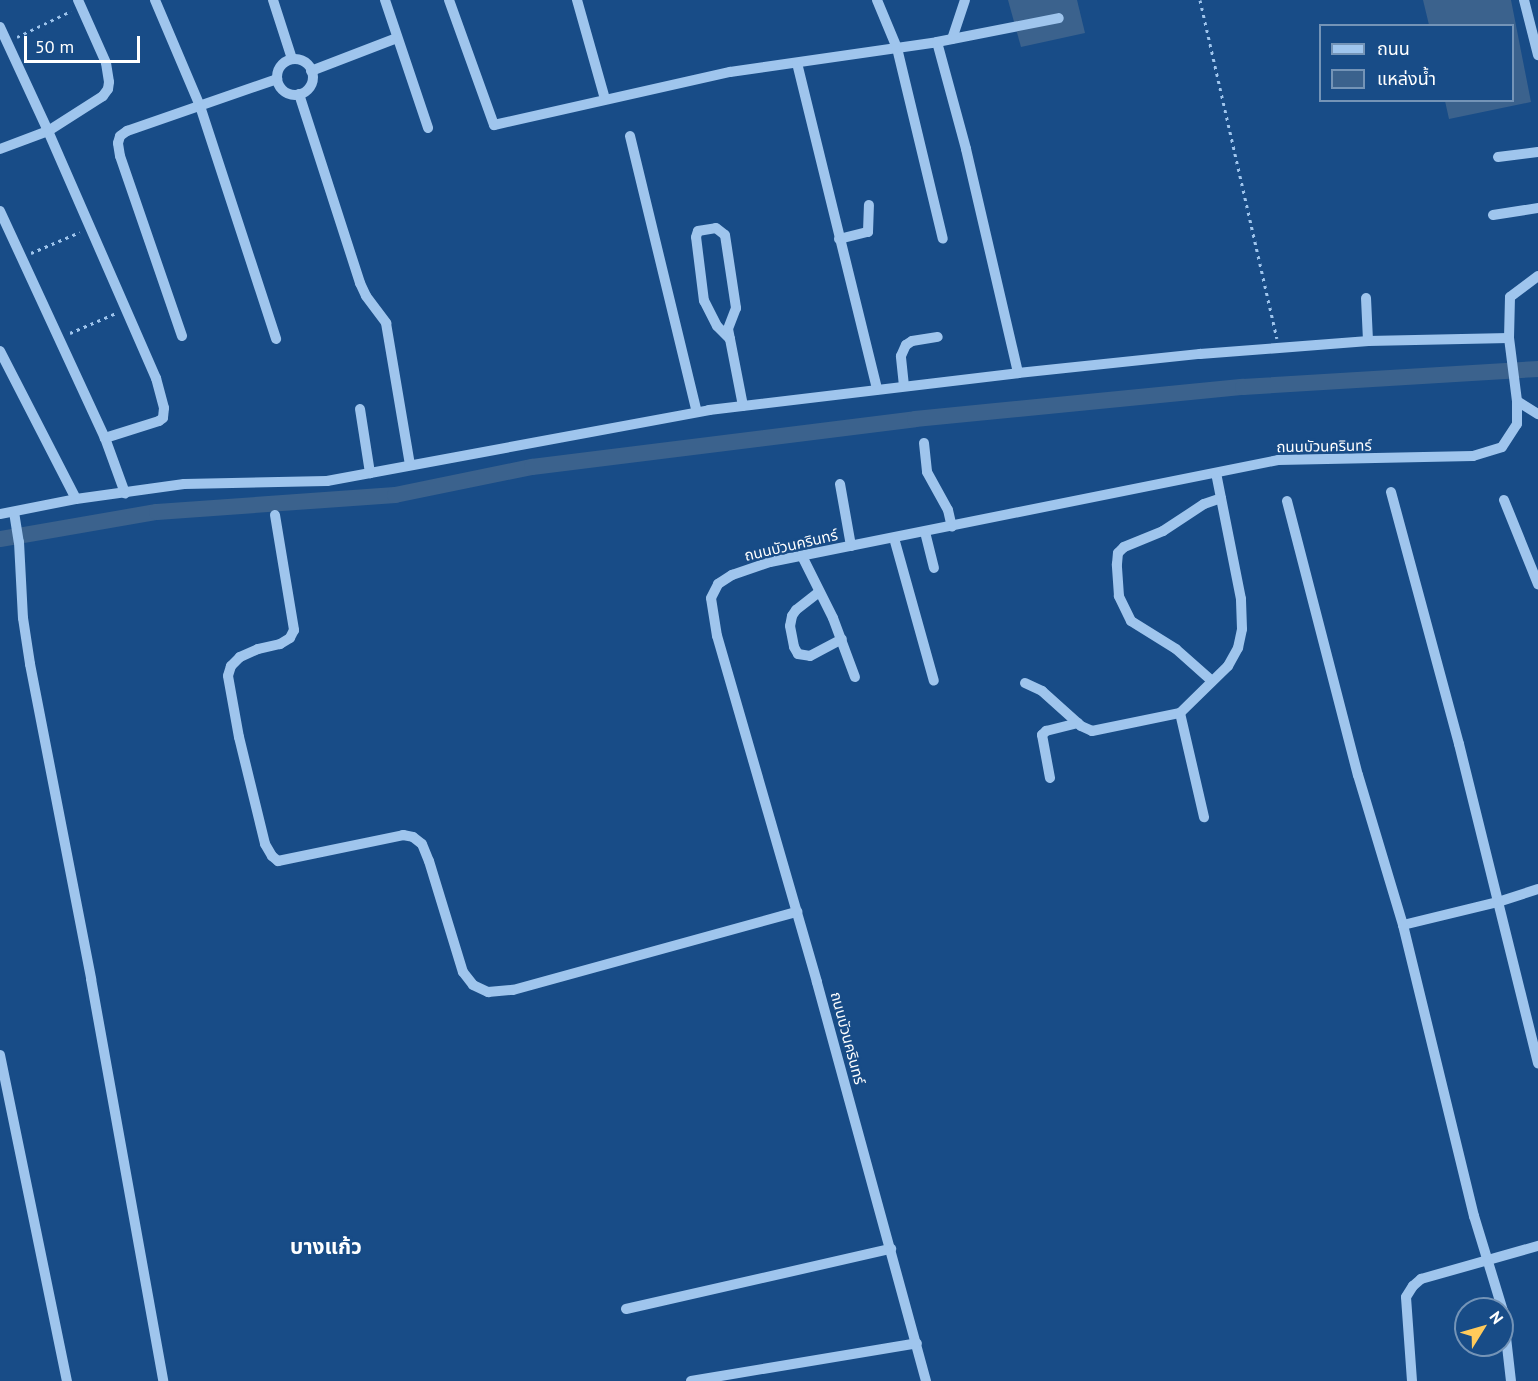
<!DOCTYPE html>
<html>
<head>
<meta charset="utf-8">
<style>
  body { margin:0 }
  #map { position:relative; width:1538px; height:1381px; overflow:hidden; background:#184c87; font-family:"PT Sans","Noto Sans Thai",sans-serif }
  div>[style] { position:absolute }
  .water>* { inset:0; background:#3b628d }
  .canal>* { height:16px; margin:-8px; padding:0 8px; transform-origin:8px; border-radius:8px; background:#3b628d }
  .path>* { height:3px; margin-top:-1.5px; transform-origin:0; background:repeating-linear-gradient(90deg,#9fc5ed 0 3px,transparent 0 7.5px) }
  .minor>* { height:10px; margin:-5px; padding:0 5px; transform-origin:5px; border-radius:5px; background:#9fc5ed }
  .minor>.ring { margin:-5px; padding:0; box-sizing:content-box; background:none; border:10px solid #9fc5ed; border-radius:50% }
  span { translate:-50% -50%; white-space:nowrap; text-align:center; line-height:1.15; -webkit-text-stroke:4.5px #184c87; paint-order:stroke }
  .street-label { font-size:15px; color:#fff }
  .district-label { font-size:21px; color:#fff; font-weight:700 }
  .legend { position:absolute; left:1319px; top:24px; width:195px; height:78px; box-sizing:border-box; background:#184c87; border:2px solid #7494b7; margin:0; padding:8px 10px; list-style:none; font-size:18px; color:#fff }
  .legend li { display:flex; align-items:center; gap:12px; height:30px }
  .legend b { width:30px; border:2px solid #7494b7 }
  .north { position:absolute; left:1454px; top:1297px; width:60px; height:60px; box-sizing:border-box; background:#184c87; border:2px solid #7494b7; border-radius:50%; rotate:53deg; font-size:16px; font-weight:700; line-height:24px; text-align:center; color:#fff }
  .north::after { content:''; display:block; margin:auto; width:21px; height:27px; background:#ffca5b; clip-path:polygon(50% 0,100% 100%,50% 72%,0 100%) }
  .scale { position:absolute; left:24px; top:36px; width:116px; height:27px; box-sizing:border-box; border:3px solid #fff; border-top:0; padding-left:8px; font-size:18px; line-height:21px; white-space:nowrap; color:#fff; -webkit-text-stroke:4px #184c87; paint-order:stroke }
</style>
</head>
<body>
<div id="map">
  <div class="water">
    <i style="clip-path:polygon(1008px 0,1077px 0,1085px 33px,1021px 47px)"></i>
    <i style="clip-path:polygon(1423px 0,1511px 0,1531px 102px,1449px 119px,1445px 101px,1512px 100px,1512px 26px,1429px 25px)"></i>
  </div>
  <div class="canal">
    <i style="left:0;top:539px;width:159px;rotate:-9.8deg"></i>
    <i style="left:157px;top:512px;width:239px;rotate:-4.1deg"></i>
    <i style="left:395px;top:495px;width:140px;rotate:-11.6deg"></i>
    <i style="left:532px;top:467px;width:386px;rotate:-7.1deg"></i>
    <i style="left:915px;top:419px;width:330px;rotate:-5.6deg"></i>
    <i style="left:1243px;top:387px;width:296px;rotate:-3.5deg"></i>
  </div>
  <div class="path">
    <i style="left:1200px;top:0;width:347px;rotate:77.2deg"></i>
    <i style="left:17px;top:37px;width:60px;rotate:-25.7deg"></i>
    <i style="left:31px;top:253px;width:53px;rotate:-23.2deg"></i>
    <i style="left:70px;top:333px;width:50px;rotate:-23.5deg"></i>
  </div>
  <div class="minor">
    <i style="left:78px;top:0;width:69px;rotate:66deg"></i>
    <i style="left:106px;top:63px;width:19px;rotate:81deg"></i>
    <i style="left:109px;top:82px;width:7px;rotate:98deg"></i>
    <i style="left:108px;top:89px;width:9px;rotate:126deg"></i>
    <i style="left:103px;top:96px;width:65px;rotate:147.5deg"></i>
    <i style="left:48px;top:131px;width:270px;rotate:66.4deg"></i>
    <i style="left:156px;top:378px;width:31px;rotate:75deg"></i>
    <i style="left:164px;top:408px;width:10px;rotate:96deg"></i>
    <i style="left:163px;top:418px;width:5px;rotate:143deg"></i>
    <i style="left:159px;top:421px;width:57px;rotate:162.5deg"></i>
    <i style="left:105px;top:438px;width:59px;rotate:70deg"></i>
    <i style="left:155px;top:0;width:115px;rotate:67deg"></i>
    <i style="left:200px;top:106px;width:245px;rotate:71.9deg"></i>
    <i style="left:273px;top:0;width:62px;rotate:72.1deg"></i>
    <i style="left:385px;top:0;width:135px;rotate:71.4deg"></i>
    <i style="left:449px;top:0;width:133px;rotate:70.2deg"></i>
    <i style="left:494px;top:125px;width:242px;rotate:-12.7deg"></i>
    <i style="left:730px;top:72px;width:209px;rotate:-8.2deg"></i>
    <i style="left:937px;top:42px;width:124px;rotate:-11.1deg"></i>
    <i style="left:577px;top:0;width:103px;rotate:74.2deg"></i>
    <i style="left:877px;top:0;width:52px;rotate:67.4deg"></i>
    <i style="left:897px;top:48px;width:196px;rotate:76.5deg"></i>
    <i style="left:1524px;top:0;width:57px;rotate:75.7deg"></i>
    <i style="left:0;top:27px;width:115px;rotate:65.2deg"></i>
    <i style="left:48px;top:131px;width:51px;rotate:159.4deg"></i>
    <i style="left:952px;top:39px;width:41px;rotate:-71.6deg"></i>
    <i style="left:937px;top:42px;width:111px;rotate:74.8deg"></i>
    <i style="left:966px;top:149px;width:230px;rotate:76.9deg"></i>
    <i class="ring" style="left:277px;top:59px;width:26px;height:26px"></i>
    <i style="left:797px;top:63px;width:336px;rotate:76.2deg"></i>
    <i style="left:311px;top:71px;width:92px;rotate:-21deg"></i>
    <i style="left:299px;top:94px;width:199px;rotate:72.1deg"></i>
    <i style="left:360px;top:283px;width:14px;rotate:65deg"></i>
    <i style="left:366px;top:296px;width:34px;rotate:53deg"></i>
    <i style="left:386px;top:323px;width:144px;rotate:80.4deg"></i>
    <i style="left:630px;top:136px;width:284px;rotate:76.4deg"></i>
    <i style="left:1498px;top:157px;width:40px;rotate:-7.1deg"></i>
    <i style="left:0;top:211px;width:250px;rotate:65.2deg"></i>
    <i style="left:1493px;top:215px;width:46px;rotate:-8.8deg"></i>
    <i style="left:839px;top:239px;width:30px;rotate:-14deg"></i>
    <i style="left:868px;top:232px;width:27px;rotate:-88deg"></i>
    <i style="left:1366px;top:298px;width:43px;rotate:87.3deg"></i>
    <i style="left:182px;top:336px;width:190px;rotate:-109deg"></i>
    <i style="left:120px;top:156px;width:13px;rotate:-99deg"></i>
    <i style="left:118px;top:143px;width:7px;rotate:-74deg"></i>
    <i style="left:120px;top:136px;width:9px;rotate:-36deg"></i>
    <i style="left:127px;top:131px;width:159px;rotate:-19.1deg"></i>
    <i style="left:730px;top:339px;width:18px;rotate:-135deg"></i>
    <i style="left:717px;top:326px;width:28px;rotate:-117deg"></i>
    <i style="left:704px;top:301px;width:64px;rotate:-97.1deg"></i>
    <i style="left:696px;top:237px;width:6px;rotate:-72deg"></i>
    <i style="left:698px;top:231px;width:18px;rotate:-9deg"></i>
    <i style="left:716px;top:228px;width:11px;rotate:38deg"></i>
    <i style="left:725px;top:235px;width:74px;rotate:81.4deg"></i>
    <i style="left:736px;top:308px;width:22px;rotate:111deg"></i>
    <i style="left:728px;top:329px;width:10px;rotate:79deg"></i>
    <i style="left:730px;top:339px;width:68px;rotate:79deg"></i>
    <i style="left:0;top:351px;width:166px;rotate:62.8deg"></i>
    <i style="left:904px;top:386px;width:30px;rotate:-96deg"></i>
    <i style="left:901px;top:356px;width:12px;rotate:-66deg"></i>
    <i style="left:906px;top:345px;width:7px;rotate:-34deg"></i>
    <i style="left:912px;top:341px;width:26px;rotate:-9deg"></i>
    <i style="left:1517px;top:401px;width:25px;rotate:32deg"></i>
    <i style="left:360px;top:409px;width:65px;rotate:81.1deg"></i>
    <i style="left:924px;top:443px;width:29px;rotate:84deg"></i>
    <i style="left:927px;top:472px;width:43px;rotate:61.1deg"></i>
    <i style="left:948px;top:510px;width:17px;rotate:77deg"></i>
    <i style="left:840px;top:484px;width:63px;rotate:79.9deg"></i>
    <i style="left:1391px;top:492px;width:261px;rotate:74.9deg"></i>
    <i style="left:1459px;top:744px;width:329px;rotate:76.1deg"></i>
    <i style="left:1504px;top:500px;width:91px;rotate:68deg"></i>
    <i style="left:1287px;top:501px;width:283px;rotate:75.5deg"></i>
    <i style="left:1358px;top:775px;width:157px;rotate:73.3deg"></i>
    <i style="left:1403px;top:925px;width:300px;rotate:76.3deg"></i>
    <i style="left:1474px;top:1216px;width:99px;rotate:73deg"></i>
    <i style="left:1503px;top:1311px;width:70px;rotate:83.5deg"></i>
    <i style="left:14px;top:512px;width:30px;rotate:81deg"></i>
    <i style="left:19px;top:542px;width:76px;rotate:87deg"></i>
    <i style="left:23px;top:618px;width:47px;rotate:81.3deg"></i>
    <i style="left:30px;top:664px;width:321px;rotate:79deg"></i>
    <i style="left:91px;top:979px;width:408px;rotate:79.8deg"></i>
    <i style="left:0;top:514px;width:77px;rotate:-11.2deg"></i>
    <i style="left:76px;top:499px;width:109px;rotate:-7.9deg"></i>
    <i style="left:184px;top:484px;width:143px;rotate:-1.2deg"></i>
    <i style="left:327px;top:481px;width:389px;rotate:-10.5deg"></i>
    <i style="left:709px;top:410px;width:311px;rotate:-6.8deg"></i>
    <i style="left:1018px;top:373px;width:183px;rotate:-6deg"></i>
    <i style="left:1200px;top:354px;width:169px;rotate:-4.4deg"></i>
    <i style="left:1368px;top:341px;width:141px;rotate:-1.2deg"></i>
    <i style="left:275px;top:515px;width:117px;rotate:80.6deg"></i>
    <i style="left:294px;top:630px;width:9px;rotate:117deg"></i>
    <i style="left:290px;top:638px;width:12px;rotate:149deg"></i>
    <i style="left:280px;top:644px;width:23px;rotate:167deg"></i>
    <i style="left:258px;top:649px;width:20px;rotate:156deg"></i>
    <i style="left:240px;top:657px;width:13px;rotate:135deg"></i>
    <i style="left:231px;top:666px;width:10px;rotate:107deg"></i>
    <i style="left:228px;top:676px;width:62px;rotate:79.8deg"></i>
    <i style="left:239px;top:737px;width:110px;rotate:76.3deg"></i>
    <i style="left:265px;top:844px;width:14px;rotate:60deg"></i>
    <i style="left:272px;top:856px;width:8px;rotate:40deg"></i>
    <i style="left:278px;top:861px;width:128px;rotate:-11.7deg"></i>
    <i style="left:403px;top:835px;width:10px;rotate:11deg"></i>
    <i style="left:413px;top:837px;width:11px;rotate:38deg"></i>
    <i style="left:422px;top:844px;width:18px;rotate:68deg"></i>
    <i style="left:429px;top:861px;width:116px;rotate:73deg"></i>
    <i style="left:463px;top:972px;width:16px;rotate:52deg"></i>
    <i style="left:473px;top:985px;width:17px;rotate:25deg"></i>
    <i style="left:488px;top:992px;width:25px;rotate:-5deg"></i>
    <i style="left:513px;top:990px;width:295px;rotate:-15.4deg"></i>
    <i style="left:925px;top:532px;width:37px;rotate:76deg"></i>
    <i style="left:894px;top:538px;width:148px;rotate:74.4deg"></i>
    <i style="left:802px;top:556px;width:69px;rotate:63.4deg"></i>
    <i style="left:833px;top:618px;width:63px;rotate:69.6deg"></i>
    <i style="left:819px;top:592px;width:29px;rotate:142deg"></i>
    <i style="left:796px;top:610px;width:7px;rotate:124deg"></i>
    <i style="left:792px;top:616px;width:10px;rotate:101deg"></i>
    <i style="left:790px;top:626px;width:21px;rotate:79deg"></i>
    <i style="left:794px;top:647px;width:8px;rotate:60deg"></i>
    <i style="left:798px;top:654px;width:12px;rotate:9deg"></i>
    <i style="left:810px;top:656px;width:36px;rotate:-28deg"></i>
    <i style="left:1212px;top:681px;width:48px;rotate:-138.4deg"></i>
    <i style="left:1176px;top:649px;width:53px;rotate:-148.1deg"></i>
    <i style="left:1131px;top:621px;width:28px;rotate:-116deg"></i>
    <i style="left:1119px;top:596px;width:32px;rotate:-94deg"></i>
    <i style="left:1117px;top:564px;width:11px;rotate:-85deg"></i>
    <i style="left:1118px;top:553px;width:8px;rotate:-45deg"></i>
    <i style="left:1124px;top:547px;width:42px;rotate:-22.3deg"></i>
    <i style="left:1163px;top:531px;width:49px;rotate:-33.4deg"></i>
    <i style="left:1204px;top:504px;width:18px;rotate:-19deg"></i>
    <i style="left:1025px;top:683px;width:19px;rotate:25deg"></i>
    <i style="left:1042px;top:691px;width:52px;rotate:41.9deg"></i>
    <i style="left:1081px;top:726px;width:12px;rotate:24deg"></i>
    <i style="left:1092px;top:731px;width:90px;rotate:-11.6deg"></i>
    <i style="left:1180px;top:713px;width:67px;rotate:-44.4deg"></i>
    <i style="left:1228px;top:666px;width:21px;rotate:-61deg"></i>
    <i style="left:1238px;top:648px;width:19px;rotate:-78deg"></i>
    <i style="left:1242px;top:629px;width:30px;rotate:-92deg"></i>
    <i style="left:1241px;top:599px;width:128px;rotate:-101.2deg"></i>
    <i style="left:1180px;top:713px;width:107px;rotate:77deg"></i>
    <i style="left:1050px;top:778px;width:44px;rotate:-100.5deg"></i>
    <i style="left:1042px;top:735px;width:6px;rotate:-45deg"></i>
    <i style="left:1046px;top:731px;width:33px;rotate:-14deg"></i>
    <i style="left:1403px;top:925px;width:98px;rotate:-13.6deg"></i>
    <i style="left:1498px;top:902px;width:42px;rotate:-18deg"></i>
    <i style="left:0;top:1055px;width:333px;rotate:78.4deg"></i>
    <i style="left:626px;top:1309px;width:272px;rotate:-12.8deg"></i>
    <i style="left:691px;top:1381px;width:229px;rotate:-9.5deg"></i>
    <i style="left:926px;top:1381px;width:414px;rotate:-105.3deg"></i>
    <i style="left:817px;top:982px;width:360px;rotate:-106.1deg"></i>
    <i style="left:717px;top:636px;width:38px;rotate:-99deg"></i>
    <i style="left:711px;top:598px;width:16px;rotate:-63deg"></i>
    <i style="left:718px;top:584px;width:17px;rotate:-33deg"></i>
    <i style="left:732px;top:575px;width:40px;rotate:-18.9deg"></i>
    <i style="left:770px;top:562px;width:518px;rotate:-11.35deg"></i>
    <i style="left:1278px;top:460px;width:195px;rotate:-1.2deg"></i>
    <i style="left:1473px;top:456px;width:30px;rotate:-17deg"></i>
    <i style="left:1502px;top:447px;width:27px;rotate:-57deg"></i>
    <i style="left:1517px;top:424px;width:23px;rotate:-90deg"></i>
    <i style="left:1517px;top:401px;width:64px;rotate:-97.2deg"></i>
    <i style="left:1509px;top:338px;width:41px;rotate:-88.6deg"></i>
    <i style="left:1510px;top:297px;width:35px;rotate:-37deg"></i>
    <i style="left:1412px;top:1381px;width:84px;rotate:-94.1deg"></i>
    <i style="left:1406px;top:1297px;width:13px;rotate:-58deg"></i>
    <i style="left:1413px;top:1286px;width:11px;rotate:-41deg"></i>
    <i style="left:1421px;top:1279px;width:122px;rotate:-15.8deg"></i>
  </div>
  <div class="street-label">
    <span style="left:1324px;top:446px;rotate:-1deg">ถนนบัวนครินทร์</span>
    <span style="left:791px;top:545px;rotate:-13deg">ถนนบัวนครินทร์</span>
    <span style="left:848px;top:1038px;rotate:75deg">ถนนบัวนครินทร์</span>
  </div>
  <div class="district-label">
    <span style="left:326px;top:1247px">บางแก้ว</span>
  </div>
  <ul class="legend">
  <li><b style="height:8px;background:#9fc5ed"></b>ถนน</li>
  <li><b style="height:16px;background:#3b628d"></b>แหล่งน้ำ</li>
  </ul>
  <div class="north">N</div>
  <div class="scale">50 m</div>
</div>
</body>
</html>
